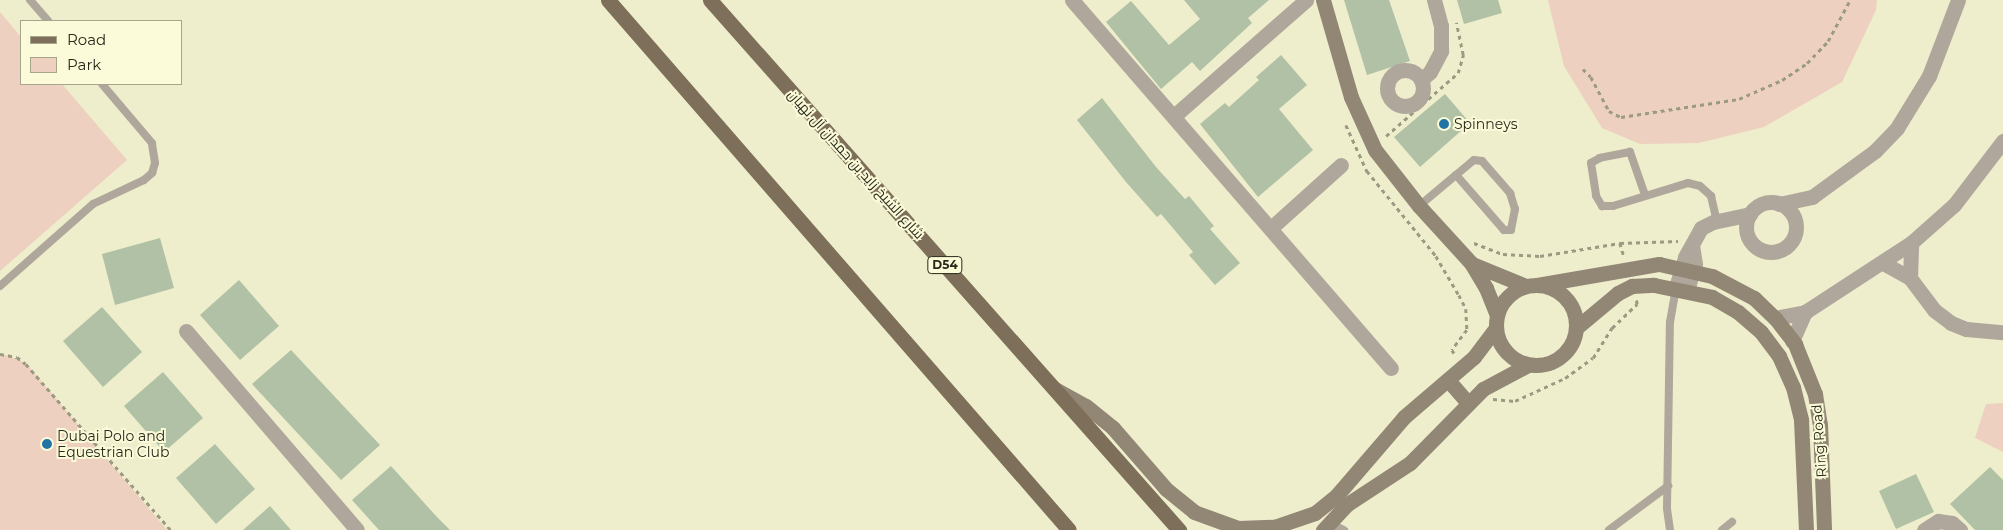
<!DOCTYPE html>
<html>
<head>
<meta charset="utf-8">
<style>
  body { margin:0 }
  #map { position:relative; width:2003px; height:530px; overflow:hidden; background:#eeedcc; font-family:Montserrat,Cairo,sans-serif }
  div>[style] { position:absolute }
  .green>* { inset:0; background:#edd0bf }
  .building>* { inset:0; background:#b0c1a5 }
  .path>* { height:2.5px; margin-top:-1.25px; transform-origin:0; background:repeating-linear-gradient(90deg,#9b9a82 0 4px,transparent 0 8px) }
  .lane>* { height:8px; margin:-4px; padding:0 4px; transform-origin:4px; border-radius:4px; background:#afa79b }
  .street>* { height:15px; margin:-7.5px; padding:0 7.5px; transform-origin:7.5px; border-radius:7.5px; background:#afa79b }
  .street>.ring { margin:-7.5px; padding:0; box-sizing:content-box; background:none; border:15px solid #afa79b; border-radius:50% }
  .secondary>* { height:15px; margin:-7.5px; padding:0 7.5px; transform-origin:7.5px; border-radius:7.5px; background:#928675 }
  .secondary>.ring { margin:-7.5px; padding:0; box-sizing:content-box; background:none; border:15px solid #928675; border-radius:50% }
  .primary>* { height:15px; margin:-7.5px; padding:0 7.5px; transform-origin:7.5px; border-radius:7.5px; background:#7d6f59 }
  .dots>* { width:14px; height:14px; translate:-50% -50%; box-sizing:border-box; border:2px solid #fbfad9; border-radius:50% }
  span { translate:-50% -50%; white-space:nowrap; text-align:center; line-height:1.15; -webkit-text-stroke:4px #fbfad9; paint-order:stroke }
  .shield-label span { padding:1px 4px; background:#fbfad9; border:1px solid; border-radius:4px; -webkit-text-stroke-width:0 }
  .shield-label { font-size:12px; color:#29291c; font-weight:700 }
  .poi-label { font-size:14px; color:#29291c }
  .left { translate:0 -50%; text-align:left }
  .street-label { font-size:14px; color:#29291c }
  .legend { position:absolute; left:20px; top:20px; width:162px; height:65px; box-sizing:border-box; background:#fbfad9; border:1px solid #a7a68d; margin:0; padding:6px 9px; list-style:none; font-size:15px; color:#29291c }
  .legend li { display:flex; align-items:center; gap:10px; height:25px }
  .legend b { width:25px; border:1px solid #a7a68d }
</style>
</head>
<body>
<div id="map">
  <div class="green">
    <i style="clip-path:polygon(1548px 0,1877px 0,1876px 10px,1842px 82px,1764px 127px,1699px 143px,1640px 144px,1602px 128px,1564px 66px)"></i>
    <i style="clip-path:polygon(0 12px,21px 37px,21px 84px,62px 84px,127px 160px,0 271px)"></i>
    <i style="clip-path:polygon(6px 355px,26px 363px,167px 530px,0 530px,0 357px)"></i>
    <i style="clip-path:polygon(2003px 403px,2003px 452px,1975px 438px,1986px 404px)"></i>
  </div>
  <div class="building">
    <i style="clip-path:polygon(1184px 0,1269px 0,1248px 18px,1252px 23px,1200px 71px,1192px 62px,1161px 89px,1106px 22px,1131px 1px,1169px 45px,1200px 19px)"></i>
    <i style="clip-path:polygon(1344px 0,1389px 0,1410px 61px,1367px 75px)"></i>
    <i style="clip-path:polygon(1457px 0,1498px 0,1502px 13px,1464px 24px)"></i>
    <i style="clip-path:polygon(1281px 55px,1307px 85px,1279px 109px,1313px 150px,1258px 197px,1200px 124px,1225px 103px,1229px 107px,1259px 80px,1256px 77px)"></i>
    <i style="clip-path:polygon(1445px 94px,1470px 123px,1420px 167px,1394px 137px)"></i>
    <i style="clip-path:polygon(1102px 98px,1156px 167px,1185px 199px,1189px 196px,1214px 226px,1210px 229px,1240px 263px,1215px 285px,1189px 255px,1193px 252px,1161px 214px,1157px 217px,1126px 182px,1077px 120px)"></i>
    <i style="clip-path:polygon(160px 238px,174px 288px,115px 305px,102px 254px)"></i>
    <i style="clip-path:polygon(239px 280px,279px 326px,240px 360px,200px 315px)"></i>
    <i style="clip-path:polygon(102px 307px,142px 352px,103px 387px,63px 341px)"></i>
    <i style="clip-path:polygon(291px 350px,380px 445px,341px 480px,252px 384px)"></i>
    <i style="clip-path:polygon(163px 372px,203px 418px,164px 452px,124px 406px)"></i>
    <i style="clip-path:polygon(215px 444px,255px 489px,216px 524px,176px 478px)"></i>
    <i style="clip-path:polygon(391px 466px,436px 516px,450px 530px,379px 530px,352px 500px)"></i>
    <i style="clip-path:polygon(1990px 467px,2003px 480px,2003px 530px,1975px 530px,1950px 504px)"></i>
    <i style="clip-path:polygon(1916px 474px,1934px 512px,1896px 529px,1879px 491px)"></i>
    <i style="clip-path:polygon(270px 506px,291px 530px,243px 530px)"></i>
  </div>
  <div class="path">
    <i style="left:1583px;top:69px;width:11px;rotate:45deg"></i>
    <i style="left:1591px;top:77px;width:38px;rotate:62deg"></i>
    <i style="left:1609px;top:111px;width:13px;rotate:27deg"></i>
    <i style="left:1621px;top:117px;width:119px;rotate:-8.7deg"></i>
    <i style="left:1739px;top:99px;width:47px;rotate:-23.8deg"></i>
    <i style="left:1782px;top:80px;width:30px;rotate:-34deg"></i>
    <i style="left:1807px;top:63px;width:30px;rotate:-46deg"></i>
    <i style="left:1828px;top:41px;width:47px;rotate:-61.8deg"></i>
    <i style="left:1346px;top:125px;width:51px;rotate:65.5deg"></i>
    <i style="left:1367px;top:171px;width:109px;rotate:50.9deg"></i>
    <i style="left:1436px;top:256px;width:45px;rotate:59.5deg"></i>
    <i style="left:1459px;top:295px;width:16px;rotate:63deg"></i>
    <i style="left:1466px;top:309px;width:21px;rotate:87deg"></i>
    <i style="left:1467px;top:330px;width:25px;rotate:127deg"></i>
    <i style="left:1452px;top:350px;width:7px;rotate:56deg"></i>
    <i style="left:1386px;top:136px;width:96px;rotate:-41.2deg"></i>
    <i style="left:1458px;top:73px;width:19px;rotate:-74deg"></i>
    <i style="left:1463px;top:55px;width:33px;rotate:-102deg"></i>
    <i style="left:1474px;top:243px;width:31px;rotate:21deg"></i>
    <i style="left:1503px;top:254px;width:37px;rotate:3deg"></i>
    <i style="left:1540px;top:256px;width:81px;rotate:-9.2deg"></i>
    <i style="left:1620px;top:243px;width:58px;rotate:-2deg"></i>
    <i style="left:1620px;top:243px;width:14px;rotate:73deg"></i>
    <i style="left:0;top:354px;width:17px;rotate:10deg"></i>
    <i style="left:17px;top:357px;width:11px;rotate:38deg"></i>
    <i style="left:26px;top:364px;width:220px;rotate:48.9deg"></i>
    <i style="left:1493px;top:399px;width:22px;rotate:5deg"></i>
    <i style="left:1515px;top:401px;width:55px;rotate:-24.7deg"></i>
    <i style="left:1565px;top:378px;width:34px;rotate:-36deg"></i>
    <i style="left:1593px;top:358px;width:36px;rotate:-58deg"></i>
    <i style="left:1612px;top:328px;width:35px;rotate:-44deg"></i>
    <i style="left:1637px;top:304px;width:4px;rotate:-104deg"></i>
  </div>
  <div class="lane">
    <i style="left:30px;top:0;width:28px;rotate:49deg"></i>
    <i style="left:1474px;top:160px;width:8px;rotate:7deg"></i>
    <i style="left:1482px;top:161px;width:43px;rotate:48.8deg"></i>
    <i style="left:1510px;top:193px;width:17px;rotate:73deg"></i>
    <i style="left:1515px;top:209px;width:21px;rotate:101deg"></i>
    <i style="left:1511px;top:230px;width:7px;rotate:180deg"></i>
    <i style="left:1504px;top:230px;width:73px;rotate:-131.1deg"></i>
    <i style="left:1456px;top:175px;width:23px;rotate:-40deg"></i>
    <i style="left:1645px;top:195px;width:46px;rotate:-109.2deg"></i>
    <i style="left:1630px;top:152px;width:31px;rotate:169deg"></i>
    <i style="left:1600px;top:158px;width:10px;rotate:151deg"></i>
    <i style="left:1591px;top:163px;width:33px;rotate:81deg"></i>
    <i style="left:1596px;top:196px;width:12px;rotate:59deg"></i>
    <i style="left:1602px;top:206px;width:11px"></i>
    <i style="left:1613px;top:206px;width:78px;rotate:-17deg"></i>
    <i style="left:1688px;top:183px;width:12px;rotate:14deg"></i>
    <i style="left:1700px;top:186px;width:15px;rotate:42deg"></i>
    <i style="left:1711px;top:196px;width:26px;rotate:77deg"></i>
    <i style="left:1419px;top:206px;width:48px;rotate:-40deg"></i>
    <i style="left:0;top:286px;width:124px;rotate:-41.4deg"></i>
    <i style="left:93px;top:204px;width:56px;rotate:-25.2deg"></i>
    <i style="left:144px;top:180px;width:11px;rotate:-41deg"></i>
    <i style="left:152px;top:173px;width:10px;rotate:-73deg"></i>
    <i style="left:155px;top:163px;width:20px;rotate:-99deg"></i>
    <i style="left:152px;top:143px;width:77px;rotate:-130.3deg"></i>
    <i style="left:1330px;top:523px;width:16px;rotate:27deg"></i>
    <i style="left:1609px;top:530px;width:74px;rotate:-36.7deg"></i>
    <i style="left:1670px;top:530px;width:22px;rotate:-98deg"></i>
    <i style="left:1667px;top:508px;width:186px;rotate:-89.1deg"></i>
    <i style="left:1670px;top:322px;width:35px;rotate:-80deg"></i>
    <i style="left:1722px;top:530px;width:13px;rotate:-39deg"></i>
  </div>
  <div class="street">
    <i style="left:1072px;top:0;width:487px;rotate:49.1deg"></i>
    <i class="ring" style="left:1387px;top:70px;width:21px;height:21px"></i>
    <i style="left:1421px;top:80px;width:12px;rotate:-42deg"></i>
    <i style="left:1430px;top:72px;width:24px;rotate:-62deg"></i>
    <i style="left:1441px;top:51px;width:25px;rotate:-90deg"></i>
    <i style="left:1441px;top:26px;width:27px;rotate:-105deg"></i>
    <i style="left:1174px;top:116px;width:176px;rotate:-41.3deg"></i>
    <i class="ring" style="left:1746px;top:202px;width:35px;height:35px"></i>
    <i style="left:1779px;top:204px;width:34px;rotate:-12deg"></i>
    <i style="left:1812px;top:197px;width:78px;rotate:-36.1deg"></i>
    <i style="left:1875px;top:151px;width:32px;rotate:-46deg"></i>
    <i style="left:1897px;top:128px;width:61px;rotate:-58.4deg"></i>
    <i style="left:1929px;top:76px;width:81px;rotate:-69.1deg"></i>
    <i style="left:1271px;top:228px;width:94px;rotate:-42deg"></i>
    <i style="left:1883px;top:263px;width:31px;rotate:29deg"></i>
    <i style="left:1910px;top:278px;width:40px;rotate:53deg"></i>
    <i style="left:1934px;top:310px;width:21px;rotate:37deg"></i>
    <i style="left:1951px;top:323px;width:16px;rotate:22deg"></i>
    <i style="left:1966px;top:329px;width:37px;rotate:5deg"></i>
    <i style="left:1910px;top:278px;width:35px;rotate:-88deg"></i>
    <i style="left:1676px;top:287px;width:31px;rotate:-73deg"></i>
    <i style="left:1685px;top:257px;width:33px;rotate:-61deg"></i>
    <i style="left:1701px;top:228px;width:13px;rotate:-27deg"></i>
    <i style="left:1713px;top:222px;width:38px;rotate:-12deg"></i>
    <i style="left:1687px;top:290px;width:27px;rotate:-73deg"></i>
    <i style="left:1695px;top:264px;width:18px;rotate:-99deg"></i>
    <i style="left:1775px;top:318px;width:31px;rotate:-11deg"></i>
    <i style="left:1805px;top:312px;width:126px;rotate:-33.1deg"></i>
    <i style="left:1911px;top:243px;width:57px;rotate:-41.5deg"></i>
    <i style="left:1954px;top:205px;width:81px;rotate:-52.6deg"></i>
    <i style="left:186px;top:331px;width:262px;rotate:49.3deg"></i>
    <i style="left:1792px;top:341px;width:32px;rotate:-66deg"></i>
    <i style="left:1924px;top:530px;width:17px;rotate:-33deg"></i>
    <i style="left:1938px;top:521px;width:14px;rotate:8deg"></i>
    <i style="left:1952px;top:523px;width:11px;rotate:41deg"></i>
  </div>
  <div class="secondary">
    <i style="left:1323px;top:0;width:101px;rotate:73.9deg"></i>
    <i style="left:1351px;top:97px;width:58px;rotate:65.6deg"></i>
    <i style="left:1375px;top:150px;width:71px;rotate:51.8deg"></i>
    <i style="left:1419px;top:206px;width:77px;rotate:47.6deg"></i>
    <i style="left:1471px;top:263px;width:29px;rotate:59deg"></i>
    <i style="left:1486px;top:288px;width:29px;rotate:68deg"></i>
    <i style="left:1472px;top:264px;width:58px;rotate:22.2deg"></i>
    <i class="ring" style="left:1496px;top:285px;width:65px;height:65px"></i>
    <i style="left:1537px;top:285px;width:124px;rotate:-9.8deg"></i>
    <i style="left:1659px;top:264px;width:54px;rotate:12.8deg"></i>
    <i style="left:1712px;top:276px;width:47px;rotate:27.6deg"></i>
    <i style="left:1754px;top:298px;width:29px;rotate:44deg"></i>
    <i style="left:1775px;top:318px;width:33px;rotate:52deg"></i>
    <i style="left:1795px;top:344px;width:54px;rotate:68.2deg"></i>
    <i style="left:1815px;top:394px;width:30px;rotate:81deg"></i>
    <i style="left:1820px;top:424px;width:106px;rotate:87.8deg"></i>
    <i style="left:1576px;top:328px;width:55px;rotate:-39.8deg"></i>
    <i style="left:1618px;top:293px;width:16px;rotate:-27deg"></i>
    <i style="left:1632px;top:286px;width:22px;rotate:-3deg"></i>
    <i style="left:1654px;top:285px;width:59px;rotate:11.7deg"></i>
    <i style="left:1712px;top:297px;width:30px;rotate:30deg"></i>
    <i style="left:1738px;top:312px;width:30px;rotate:41deg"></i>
    <i style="left:1761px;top:332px;width:30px;rotate:53deg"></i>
    <i style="left:1779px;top:356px;width:34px;rotate:66deg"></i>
    <i style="left:1793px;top:387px;width:34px;rotate:76deg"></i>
    <i style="left:1801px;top:420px;width:110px;rotate:87.4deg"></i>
    <i style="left:1448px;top:380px;width:30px;rotate:49deg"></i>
    <i style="left:1055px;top:389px;width:35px;rotate:29deg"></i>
    <i style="left:1086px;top:406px;width:35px;rotate:39deg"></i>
    <i style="left:1113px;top:428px;width:81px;rotate:49deg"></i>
    <i style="left:1166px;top:489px;width:36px;rotate:39deg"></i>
    <i style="left:1194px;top:512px;width:47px;rotate:20deg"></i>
    <i style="left:1238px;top:528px;width:36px;rotate:-2deg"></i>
    <i style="left:1274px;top:527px;width:43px;rotate:-18.9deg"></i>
    <i style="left:1315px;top:513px;width:28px;rotate:-39deg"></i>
    <i style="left:1337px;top:495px;width:103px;rotate:-49.3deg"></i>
    <i style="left:1404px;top:417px;width:92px;rotate:-40.6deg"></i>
    <i style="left:1474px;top:357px;width:36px;rotate:-53deg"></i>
    <i style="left:1323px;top:530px;width:34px;rotate:-47deg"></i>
    <i style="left:1346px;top:505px;width:77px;rotate:-33.3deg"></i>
    <i style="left:1410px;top:463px;width:104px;rotate:-45.4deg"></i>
    <i style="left:1483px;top:389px;width:51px;rotate:-28.1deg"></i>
  </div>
  <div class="primary">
    <i style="left:608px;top:0;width:702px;rotate:48.98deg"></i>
    <i style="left:710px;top:0;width:708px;rotate:48.49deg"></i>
  </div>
  <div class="dots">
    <i style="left:1444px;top:124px;background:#2174a4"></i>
    <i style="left:47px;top:444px;background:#2174a4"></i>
  </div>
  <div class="shield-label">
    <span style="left:945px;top:265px">D54</span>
  </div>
  <div class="poi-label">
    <span class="left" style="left:1454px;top:124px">Spinneys</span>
    <span class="left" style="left:57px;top:444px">Dubai Polo and<br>Equestrian Club</span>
  </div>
  <div class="street-label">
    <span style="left:856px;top:164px;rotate:48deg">شارع الشيخ زايد بن حمدان آل نهيان</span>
    <span style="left:1819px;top:441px;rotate:-94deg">Ring Road</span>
  </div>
  <ul class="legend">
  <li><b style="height:6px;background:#7d6f59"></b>Road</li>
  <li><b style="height:14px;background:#edd0bf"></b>Park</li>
  </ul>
</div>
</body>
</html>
